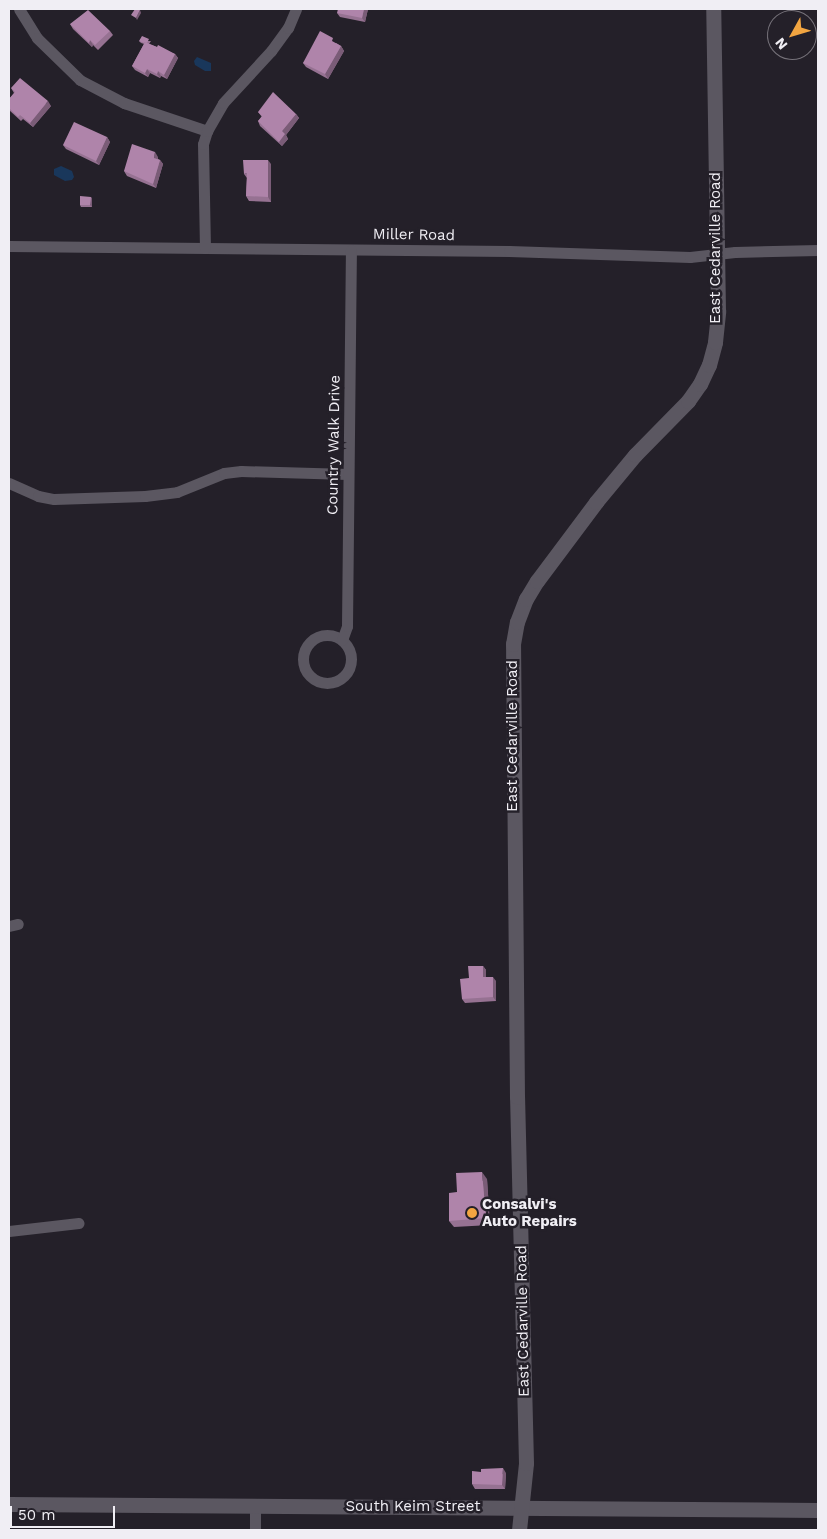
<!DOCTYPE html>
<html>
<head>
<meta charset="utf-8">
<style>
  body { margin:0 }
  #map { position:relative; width:827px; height:1539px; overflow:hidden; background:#242029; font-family:"Work Sans",sans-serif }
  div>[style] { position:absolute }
  .water>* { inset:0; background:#19375b }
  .street>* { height:11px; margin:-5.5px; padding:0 5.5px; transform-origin:5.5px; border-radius:5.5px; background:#5b5761 }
  .street>.ring { margin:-5.5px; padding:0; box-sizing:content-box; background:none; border:11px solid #5b5761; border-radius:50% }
  .secondary>* { height:15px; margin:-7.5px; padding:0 7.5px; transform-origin:7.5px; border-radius:7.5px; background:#5b5761 }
  .wall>* { inset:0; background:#967292 }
  .shaded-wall>* { inset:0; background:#7a5c77 }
  .building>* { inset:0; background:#af84aa }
  .dots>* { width:14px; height:14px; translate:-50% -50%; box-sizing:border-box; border:2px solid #242029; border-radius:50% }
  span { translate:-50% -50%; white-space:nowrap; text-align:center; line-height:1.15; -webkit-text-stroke:5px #242029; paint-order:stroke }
  .street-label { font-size:15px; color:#f0eef4 }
  .poi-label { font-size:15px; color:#f0eef4; font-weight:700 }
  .left { translate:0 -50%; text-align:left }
  .frame { position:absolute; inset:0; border:10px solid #f0eef4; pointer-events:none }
  .north { position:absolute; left:767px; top:10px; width:50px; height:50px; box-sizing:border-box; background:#242029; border:1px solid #76727a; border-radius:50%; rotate:231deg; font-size:14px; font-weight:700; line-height:20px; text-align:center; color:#f0eef4 }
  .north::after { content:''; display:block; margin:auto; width:18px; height:22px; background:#f2a541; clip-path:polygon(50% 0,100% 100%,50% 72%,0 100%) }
  .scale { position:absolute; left:10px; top:1506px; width:105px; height:22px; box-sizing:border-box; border:2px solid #f0eef4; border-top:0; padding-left:6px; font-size:15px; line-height:18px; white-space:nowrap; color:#f0eef4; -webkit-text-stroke:4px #242029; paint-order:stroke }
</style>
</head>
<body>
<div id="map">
  <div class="water">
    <i style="clip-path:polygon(197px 57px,211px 63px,211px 71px,205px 71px,195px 65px,194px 61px)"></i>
    <i style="clip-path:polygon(61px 166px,72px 171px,74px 177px,72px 180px,65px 181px,54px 175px,54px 169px)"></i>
  </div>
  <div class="street">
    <i style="left:19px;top:9px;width:34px;rotate:58deg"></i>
    <i style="left:37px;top:38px;width:60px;rotate:44.3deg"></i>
    <i style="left:80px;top:80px;width:50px;rotate:27.6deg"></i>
    <i style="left:124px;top:103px;width:88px;rotate:18.6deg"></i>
    <i style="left:9px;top:246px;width:500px;rotate:0.57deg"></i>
    <i style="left:509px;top:251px;width:181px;rotate:1.9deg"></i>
    <i style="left:690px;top:257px;width:45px;rotate:-6.3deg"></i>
    <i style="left:735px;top:252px;width:83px;rotate:-1.4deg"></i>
    <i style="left:205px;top:248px;width:104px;rotate:-91.1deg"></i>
    <i style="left:203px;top:144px;width:14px;rotate:-73deg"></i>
    <i style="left:207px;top:131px;width:32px;rotate:-60deg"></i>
    <i style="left:223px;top:103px;width:71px;rotate:-47.3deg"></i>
    <i style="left:271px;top:51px;width:29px;rotate:-54deg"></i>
    <i style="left:288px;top:28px;width:21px;rotate:-67deg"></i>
    <i style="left:9px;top:483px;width:32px;rotate:24deg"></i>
    <i style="left:38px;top:496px;width:16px;rotate:11deg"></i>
    <i style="left:54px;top:499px;width:91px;rotate:-1.9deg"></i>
    <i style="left:145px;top:496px;width:32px;rotate:-7deg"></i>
    <i style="left:177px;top:492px;width:51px;rotate:-22deg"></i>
    <i style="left:224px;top:473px;width:17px;rotate:-7deg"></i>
    <i style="left:241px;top:471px;width:107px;rotate:1.6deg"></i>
    <i class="ring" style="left:303px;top:635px;width:37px;height:37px"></i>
    <i style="left:342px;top:640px;width:15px;rotate:-70deg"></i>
    <i style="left:347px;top:626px;width:376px;rotate:-89.4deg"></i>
    <i style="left:9px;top:926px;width:9px;rotate:-13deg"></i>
    <i style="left:9px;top:1231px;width:70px;rotate:-6.5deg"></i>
    <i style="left:255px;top:1506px;width:24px;rotate:90deg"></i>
  </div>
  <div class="secondary">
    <i style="left:9px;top:1504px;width:809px;rotate:0.42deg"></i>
    <i style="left:519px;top:1530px;width:67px;rotate:-84deg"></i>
    <i style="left:526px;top:1463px;width:366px;rotate:-91.4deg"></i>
    <i style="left:517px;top:1097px;width:453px;rotate:-90.5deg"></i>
    <i style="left:513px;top:644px;width:22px;rotate:-80deg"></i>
    <i style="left:517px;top:622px;width:25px;rotate:-69deg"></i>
    <i style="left:526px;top:599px;width:21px;rotate:-59deg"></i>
    <i style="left:537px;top:581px;width:99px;rotate:-53.2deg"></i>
    <i style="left:596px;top:502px;width:61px;rotate:-50.3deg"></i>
    <i style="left:635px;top:455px;width:76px;rotate:-45.5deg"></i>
    <i style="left:688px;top:401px;width:21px;rotate:-55deg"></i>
    <i style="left:700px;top:384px;width:21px;rotate:-65deg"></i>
    <i style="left:709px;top:365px;width:24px;rotate:-75deg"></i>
    <i style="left:715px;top:342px;width:31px;rotate:-84deg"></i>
    <i style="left:718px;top:311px;width:302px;rotate:-90.9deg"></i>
  </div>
  <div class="wall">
    <i style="clip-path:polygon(368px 9px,365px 22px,340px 17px,337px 13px)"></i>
    <i style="clip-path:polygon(70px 24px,110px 31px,113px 35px,98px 50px,93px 45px,92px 47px,73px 29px)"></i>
    <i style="clip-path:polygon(139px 41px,151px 41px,149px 44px,175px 54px,178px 58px,167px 79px,161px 76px,160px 78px,150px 73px,148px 77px,135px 70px,132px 66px,144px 44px,141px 43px)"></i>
    <i style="clip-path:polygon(336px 43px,341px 46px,344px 51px,328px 79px,306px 67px,303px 63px)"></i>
    <i style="clip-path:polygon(11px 88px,51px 106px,33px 127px,23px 119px,21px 121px,9px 110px,9px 99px,14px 93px)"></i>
    <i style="clip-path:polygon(258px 112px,296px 114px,299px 118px,286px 135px,288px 139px,282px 146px,260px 126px,258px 121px,262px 117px)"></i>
    <i style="clip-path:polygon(107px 137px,110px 142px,99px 165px,66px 149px,63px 145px)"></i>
    <i style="clip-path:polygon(158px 157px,158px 159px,160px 160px,163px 164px,156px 188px,127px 176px,124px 171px)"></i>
    <i style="clip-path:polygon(271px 164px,271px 202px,249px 201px,246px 196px,247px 178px,244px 174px)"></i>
    <i style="clip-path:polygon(91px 197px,92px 199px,92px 207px,81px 207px,80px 205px)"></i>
    <i style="clip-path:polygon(483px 966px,486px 970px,486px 977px,496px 981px,496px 1001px,465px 1003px,462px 999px,469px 978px)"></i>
    <i style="clip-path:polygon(487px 1179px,490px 1225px,454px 1227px,449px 1221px,457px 1192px)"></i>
    <i style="clip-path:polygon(506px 1473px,505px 1489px,475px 1489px,472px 1484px)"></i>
  </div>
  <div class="shaded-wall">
    <i style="clip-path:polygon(364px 9px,368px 9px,365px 22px,362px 18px)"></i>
    <i style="clip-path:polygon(140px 10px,141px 13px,137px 20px,136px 18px)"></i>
    <i style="clip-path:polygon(90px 40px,93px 45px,92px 47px,89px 43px)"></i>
    <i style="clip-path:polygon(341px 46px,344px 51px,328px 79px,325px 74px)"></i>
    <i style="clip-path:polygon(175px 54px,178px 58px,167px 79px,164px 75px)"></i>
    <i style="clip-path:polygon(147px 69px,150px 73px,148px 77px,145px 73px)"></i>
    <i style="clip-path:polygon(158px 71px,161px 76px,160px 78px,157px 74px)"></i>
    <i style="clip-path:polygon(48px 101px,51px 106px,33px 127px,30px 123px)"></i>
    <i style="clip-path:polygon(296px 114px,299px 118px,286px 135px,288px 139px,282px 146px,279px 142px,282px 131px)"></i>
    <i style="clip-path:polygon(107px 137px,110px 142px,99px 165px,96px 161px)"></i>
    <i style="clip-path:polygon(155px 152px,158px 157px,157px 162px,154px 158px)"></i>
    <i style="clip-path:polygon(160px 160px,163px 164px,156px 188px,153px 184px)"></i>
    <i style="clip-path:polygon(268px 160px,271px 164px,271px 202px,268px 197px)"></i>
    <i style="clip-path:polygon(91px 197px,92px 199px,92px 207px,90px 205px)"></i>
    <i style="clip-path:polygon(483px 966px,486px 970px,486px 981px,483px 977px)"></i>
    <i style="clip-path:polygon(493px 977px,496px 981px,496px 1001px,493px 997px)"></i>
    <i style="clip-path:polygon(482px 1172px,487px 1179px,490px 1225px,486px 1218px)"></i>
    <i style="clip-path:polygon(503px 1468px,506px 1473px,505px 1489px,502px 1485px)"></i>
  </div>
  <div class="building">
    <i style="clip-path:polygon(135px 9px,137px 9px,140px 10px,136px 18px,131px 15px)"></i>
    <i style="clip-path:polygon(338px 9px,364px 9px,362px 18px,337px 13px)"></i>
    <i style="clip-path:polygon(88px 10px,110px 31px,95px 45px,90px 40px,89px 43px,70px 24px)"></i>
    <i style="clip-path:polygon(320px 31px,333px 38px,332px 41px,341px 46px,325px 74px,303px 63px)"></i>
    <i style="clip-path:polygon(142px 36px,149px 39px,147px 43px,145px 42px,144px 43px,139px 41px)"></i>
    <i style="clip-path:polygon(145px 42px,157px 47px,158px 45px,175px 54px,164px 75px,158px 71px,157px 74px,147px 69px,145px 73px,132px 66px)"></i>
    <i style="clip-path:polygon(20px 78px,48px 101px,30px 123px,20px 115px,18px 117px,9px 108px,9px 99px,15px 92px,11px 88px)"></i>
    <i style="clip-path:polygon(273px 92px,296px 114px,282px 131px,285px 134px,279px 142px,258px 121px,262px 116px,258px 112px)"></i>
    <i style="clip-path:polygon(74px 122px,107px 137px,96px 161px,63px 145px)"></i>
    <i style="clip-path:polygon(132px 144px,155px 152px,154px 158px,160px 160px,153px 184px,124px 171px)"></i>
    <i style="clip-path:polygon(243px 160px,268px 160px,268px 197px,246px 196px,247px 173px,244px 174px)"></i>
    <i style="clip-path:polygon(80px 196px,91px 197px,90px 205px,80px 205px)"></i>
    <i style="clip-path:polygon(468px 966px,483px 966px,483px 977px,493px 977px,493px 997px,462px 999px,460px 979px,469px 978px)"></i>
    <i style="clip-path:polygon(482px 1172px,486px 1218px,449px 1221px,449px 1193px,457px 1192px,456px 1173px)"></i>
    <i style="clip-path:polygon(503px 1468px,502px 1485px,472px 1484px,472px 1471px,481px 1472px,481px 1469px)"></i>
  </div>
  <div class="dots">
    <i style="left:472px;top:1213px;background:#f2a541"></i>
  </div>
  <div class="street-label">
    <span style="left:414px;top:235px;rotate:1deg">Miller Road</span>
    <span style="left:716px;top:248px;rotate:-90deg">East Cedarville Road</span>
    <span style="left:334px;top:445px;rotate:-89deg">Country Walk Drive</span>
    <span style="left:513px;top:736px;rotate:-90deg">East Cedarville Road</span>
    <span style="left:523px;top:1321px;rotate:-91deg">East Cedarville Road</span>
    <span style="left:413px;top:1507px">South Keim Street</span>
  </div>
  <div class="poi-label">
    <span class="left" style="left:482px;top:1213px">Consalvi's<br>Auto Repairs</span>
  </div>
  <div class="frame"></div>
  <div class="north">N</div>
  <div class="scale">50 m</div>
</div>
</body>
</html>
